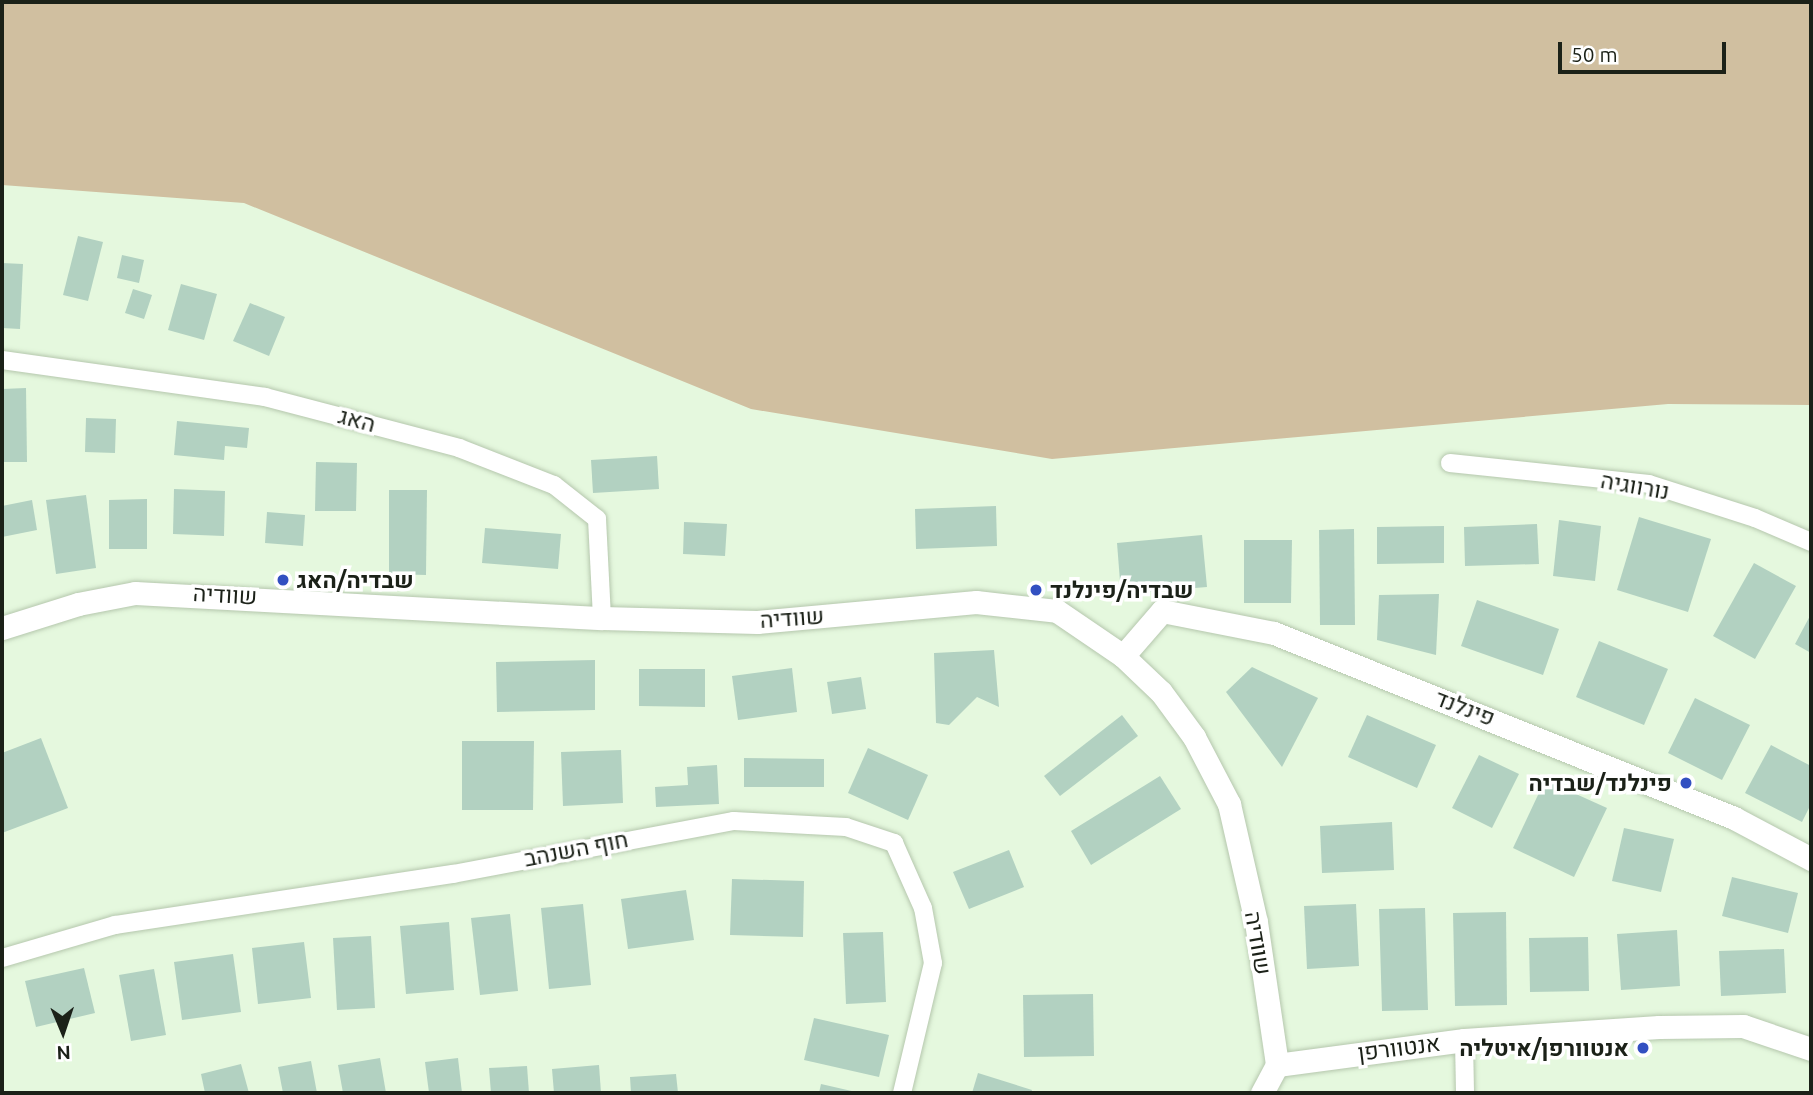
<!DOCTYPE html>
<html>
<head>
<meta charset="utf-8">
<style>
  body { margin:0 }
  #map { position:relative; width:1813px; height:1095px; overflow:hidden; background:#e5f8de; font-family:Ubuntu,Heebo,sans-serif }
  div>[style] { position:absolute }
  .green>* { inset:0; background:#d0bfa0 }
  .building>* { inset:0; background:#b2d1c1 }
  .roads { filter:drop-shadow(0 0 2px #b5c7ad) drop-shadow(0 0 2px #b5c7ad) }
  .minor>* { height:18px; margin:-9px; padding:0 9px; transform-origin:9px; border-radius:9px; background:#fff }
  .tertiary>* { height:23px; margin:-11.5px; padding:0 11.5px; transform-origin:11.5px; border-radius:11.5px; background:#fff }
  .dots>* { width:19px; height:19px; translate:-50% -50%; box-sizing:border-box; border:4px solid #fff; border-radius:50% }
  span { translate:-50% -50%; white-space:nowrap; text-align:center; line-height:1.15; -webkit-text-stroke:7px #fff; paint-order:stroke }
  .street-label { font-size:23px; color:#1b2118 }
  .poi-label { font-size:23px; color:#1b2118; font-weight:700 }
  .left { translate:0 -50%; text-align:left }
  .right { translate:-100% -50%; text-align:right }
  .frame { position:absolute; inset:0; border:4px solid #1b2118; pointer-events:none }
  .north { position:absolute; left:28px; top:997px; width:70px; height:70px; -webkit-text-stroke:5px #fff; paint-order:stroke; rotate:178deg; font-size:19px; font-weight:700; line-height:28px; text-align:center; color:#1b2118 }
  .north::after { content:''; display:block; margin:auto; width:24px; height:32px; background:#1b2118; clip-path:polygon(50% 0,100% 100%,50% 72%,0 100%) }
  .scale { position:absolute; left:1558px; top:42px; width:168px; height:32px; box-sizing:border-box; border:4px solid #1b2118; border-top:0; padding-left:9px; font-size:21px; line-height:24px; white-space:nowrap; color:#1b2118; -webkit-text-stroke:5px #fff; paint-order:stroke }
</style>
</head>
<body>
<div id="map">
  <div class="green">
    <i style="clip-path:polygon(2px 2px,1811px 2px,1811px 405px,1668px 404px,1052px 459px,751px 409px,244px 203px,2px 185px)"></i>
  </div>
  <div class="building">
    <i style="clip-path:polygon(78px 236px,103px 242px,88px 301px,63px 295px)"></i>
    <i style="clip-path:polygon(122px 255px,144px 260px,139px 283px,117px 278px)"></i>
    <i style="clip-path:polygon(2px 263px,23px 264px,20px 329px,2px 328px)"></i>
    <i style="clip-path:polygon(181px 284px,217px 294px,204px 340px,168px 330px)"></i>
    <i style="clip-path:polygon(133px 289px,152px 295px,144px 319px,125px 313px)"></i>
    <i style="clip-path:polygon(250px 303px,285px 317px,269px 356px,233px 341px)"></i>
    <i style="clip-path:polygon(26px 388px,27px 462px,2px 462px,2px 389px)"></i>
    <i style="clip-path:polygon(86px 418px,116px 419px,115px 453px,85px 452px)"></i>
    <i style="clip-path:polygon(177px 421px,249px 428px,247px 448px,225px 446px,224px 460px,174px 455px)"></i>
    <i style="clip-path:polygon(657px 456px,659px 489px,593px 493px,591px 460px)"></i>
    <i style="clip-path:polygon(316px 462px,357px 463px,356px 511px,315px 511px)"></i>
    <i style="clip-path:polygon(174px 489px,225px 491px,224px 536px,173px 534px)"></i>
    <i style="clip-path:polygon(389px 490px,427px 490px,426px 575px,389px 574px)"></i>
    <i style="clip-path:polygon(86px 495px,96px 568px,56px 574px,46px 500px)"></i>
    <i style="clip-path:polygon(147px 499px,147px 549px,109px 549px,109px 500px)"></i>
    <i style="clip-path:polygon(32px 500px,37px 530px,2px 537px,2px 506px)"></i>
    <i style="clip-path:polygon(996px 506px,997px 546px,916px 549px,915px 509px)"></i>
    <i style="clip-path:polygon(267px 512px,305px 515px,303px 546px,265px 543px)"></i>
    <i style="clip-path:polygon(1639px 517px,1711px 539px,1688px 612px,1617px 590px)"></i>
    <i style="clip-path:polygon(1559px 520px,1601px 526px,1595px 581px,1553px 576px)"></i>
    <i style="clip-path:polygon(684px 522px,727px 524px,725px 556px,683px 554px)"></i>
    <i style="clip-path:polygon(1537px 524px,1539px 564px,1465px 566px,1464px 527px)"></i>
    <i style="clip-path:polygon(1444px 526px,1444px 563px,1377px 564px,1377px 527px)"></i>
    <i style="clip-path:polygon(485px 528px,561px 534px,558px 569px,482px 563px)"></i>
    <i style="clip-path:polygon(1354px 529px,1355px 625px,1320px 625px,1319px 530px)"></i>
    <i style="clip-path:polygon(1202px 535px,1207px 587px,1121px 594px,1117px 543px)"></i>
    <i style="clip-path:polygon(1244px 540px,1292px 540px,1291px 603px,1244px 603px)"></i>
    <i style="clip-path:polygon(1754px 563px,1796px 586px,1755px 659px,1713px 636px)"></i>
    <i style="clip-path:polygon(1439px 594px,1436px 655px,1377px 640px,1379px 595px)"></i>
    <i style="clip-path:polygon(1477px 600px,1559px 629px,1543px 675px,1461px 646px)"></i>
    <i style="clip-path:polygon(1811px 614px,1811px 653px,1795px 644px)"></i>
    <i style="clip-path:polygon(1599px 641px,1668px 669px,1644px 725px,1576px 697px)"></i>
    <i style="clip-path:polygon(994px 650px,999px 707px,977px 697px,949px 725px,936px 723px,934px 653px)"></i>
    <i style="clip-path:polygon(595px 660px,595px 710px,497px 712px,496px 662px)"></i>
    <i style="clip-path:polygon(1252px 667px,1318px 698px,1282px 767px,1226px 692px)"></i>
    <i style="clip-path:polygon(792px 668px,797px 712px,738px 720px,732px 676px)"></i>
    <i style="clip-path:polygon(639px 669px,705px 669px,705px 707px,639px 706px)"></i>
    <i style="clip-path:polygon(861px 677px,866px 709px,832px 714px,827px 682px)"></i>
    <i style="clip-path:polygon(1695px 698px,1750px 725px,1722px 780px,1668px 753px)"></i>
    <i style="clip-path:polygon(1122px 715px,1138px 736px,1060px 796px,1044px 776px)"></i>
    <i style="clip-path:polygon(1367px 715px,1436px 745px,1417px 788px,1348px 757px)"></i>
    <i style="clip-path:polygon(41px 738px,68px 808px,2px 833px,2px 753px)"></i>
    <i style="clip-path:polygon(462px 741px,534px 741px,533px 810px,462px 810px)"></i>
    <i style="clip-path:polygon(1771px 745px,1811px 766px,1811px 804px,1802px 822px,1745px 793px)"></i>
    <i style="clip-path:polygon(868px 748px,928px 775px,908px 820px,848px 793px)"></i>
    <i style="clip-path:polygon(621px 750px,623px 803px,563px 806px,561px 752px)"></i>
    <i style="clip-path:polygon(1479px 755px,1519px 774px,1492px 828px,1452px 808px)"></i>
    <i style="clip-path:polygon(744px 758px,824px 759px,824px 787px,744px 787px)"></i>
    <i style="clip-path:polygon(717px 765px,719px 804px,656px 807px,655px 787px,688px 785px,687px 767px)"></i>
    <i style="clip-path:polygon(1160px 776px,1181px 809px,1091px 865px,1071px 831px)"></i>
    <i style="clip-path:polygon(1545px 780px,1607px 808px,1574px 877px,1513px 848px)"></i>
    <i style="clip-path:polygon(1392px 822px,1394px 870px,1322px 873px,1320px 826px)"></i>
    <i style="clip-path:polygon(1624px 828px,1674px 839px,1661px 892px,1612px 881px)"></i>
    <i style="clip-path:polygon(1009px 850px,1024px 887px,969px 909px,953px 872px)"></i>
    <i style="clip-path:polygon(1732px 877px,1798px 893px,1788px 933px,1722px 916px)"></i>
    <i style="clip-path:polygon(732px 879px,804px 881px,803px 937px,730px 935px)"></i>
    <i style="clip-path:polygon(686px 890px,694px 940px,628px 949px,621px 899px)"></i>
    <i style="clip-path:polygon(583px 904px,591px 985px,549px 989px,541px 908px)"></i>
    <i style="clip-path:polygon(1356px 904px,1359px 966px,1307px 969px,1304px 906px)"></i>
    <i style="clip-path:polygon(1425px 908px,1428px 1010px,1382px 1011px,1379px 909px)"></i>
    <i style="clip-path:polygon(1506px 912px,1507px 1005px,1455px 1006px,1453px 913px)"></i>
    <i style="clip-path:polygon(510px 914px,518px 991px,480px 995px,471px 918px)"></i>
    <i style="clip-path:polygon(449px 922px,454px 990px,406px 994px,400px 926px)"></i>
    <i style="clip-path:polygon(1677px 930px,1680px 986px,1621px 990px,1617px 934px)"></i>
    <i style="clip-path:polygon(883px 932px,886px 1002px,846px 1004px,843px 933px)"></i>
    <i style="clip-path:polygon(371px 936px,375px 1008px,337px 1010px,333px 938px)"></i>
    <i style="clip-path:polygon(1588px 937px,1589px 991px,1530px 992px,1529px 938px)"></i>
    <i style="clip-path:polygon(304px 942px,311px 998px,258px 1004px,252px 948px)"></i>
    <i style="clip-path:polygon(1784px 949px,1786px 993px,1721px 996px,1719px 951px)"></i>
    <i style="clip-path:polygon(233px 954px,241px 1012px,182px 1020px,174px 962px)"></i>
    <i style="clip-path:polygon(84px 968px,95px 1013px,36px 1027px,25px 981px)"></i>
    <i style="clip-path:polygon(154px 969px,166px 1035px,131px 1041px,119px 975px)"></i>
    <i style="clip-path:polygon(1093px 994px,1094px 1056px,1024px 1057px,1023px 995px)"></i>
    <i style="clip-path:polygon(814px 1018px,889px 1035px,879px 1077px,804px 1060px)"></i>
    <i style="clip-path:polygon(380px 1058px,386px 1093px,343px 1093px,338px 1065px)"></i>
    <i style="clip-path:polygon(458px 1058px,462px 1093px,429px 1093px,425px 1062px)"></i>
    <i style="clip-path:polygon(311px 1061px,317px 1093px,283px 1093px,278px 1067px)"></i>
    <i style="clip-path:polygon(241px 1064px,249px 1093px,205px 1093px,201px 1074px)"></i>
    <i style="clip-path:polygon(599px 1065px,601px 1093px,554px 1093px,552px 1069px)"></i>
    <i style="clip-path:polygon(527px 1066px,529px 1093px,491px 1093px,489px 1068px)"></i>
    <i style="clip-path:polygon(978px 1073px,1032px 1090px,1031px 1093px,972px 1093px)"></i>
    <i style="clip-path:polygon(676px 1074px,678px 1093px,631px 1093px,630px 1077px)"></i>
    <i style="clip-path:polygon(821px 1084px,856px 1092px,856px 1093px,819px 1093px)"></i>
  </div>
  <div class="roads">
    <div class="minor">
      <i style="left:2px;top:360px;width:266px;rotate:8deg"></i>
      <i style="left:265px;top:397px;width:201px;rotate:14.7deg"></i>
      <i style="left:459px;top:448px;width:102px;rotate:21.3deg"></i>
      <i style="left:554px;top:485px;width:55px;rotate:38.3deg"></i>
      <i style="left:597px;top:519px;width:99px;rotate:87.1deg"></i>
      <i style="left:1450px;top:463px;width:200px;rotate:6deg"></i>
      <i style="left:1649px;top:484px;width:111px;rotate:17.8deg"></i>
      <i style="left:1755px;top:518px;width:61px;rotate:23.2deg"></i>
      <i style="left:2px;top:958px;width:118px;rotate:-16.3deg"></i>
      <i style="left:115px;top:925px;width:342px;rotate:-8.6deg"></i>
      <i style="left:453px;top:874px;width:286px;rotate:-10.7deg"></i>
      <i style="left:734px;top:821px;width:112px;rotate:3.1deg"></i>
      <i style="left:846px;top:827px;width:51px;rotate:18.4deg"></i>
      <i style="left:894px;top:843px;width:71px;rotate:66deg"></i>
      <i style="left:923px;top:908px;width:56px;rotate:79.7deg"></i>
      <i style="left:933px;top:963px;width:134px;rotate:103.4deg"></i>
      <i style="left:1464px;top:1040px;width:53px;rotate:88.9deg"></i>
    </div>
    <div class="tertiary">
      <i style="left:2px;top:628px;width:80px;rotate:-17.5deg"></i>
      <i style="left:78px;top:604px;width:58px;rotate:-10.9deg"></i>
      <i style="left:135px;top:593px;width:468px;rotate:3.1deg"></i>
      <i style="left:602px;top:618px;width:155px;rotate:1.5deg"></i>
      <i style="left:757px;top:622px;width:220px;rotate:-5.2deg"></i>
      <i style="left:976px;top:602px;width:81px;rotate:6.3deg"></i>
      <i style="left:1057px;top:611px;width:80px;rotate:34.3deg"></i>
      <i style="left:1123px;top:656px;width:52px;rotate:43.5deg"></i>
      <i style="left:1161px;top:692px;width:56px;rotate:53.7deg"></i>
      <i style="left:1194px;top:737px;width:76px;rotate:62.4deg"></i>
      <i style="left:1229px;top:804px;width:121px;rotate:77.1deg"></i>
      <i style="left:1256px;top:922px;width:145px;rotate:81.6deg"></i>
      <i style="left:1123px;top:656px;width:60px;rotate:-49.1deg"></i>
      <i style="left:1162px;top:611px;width:114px;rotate:11.1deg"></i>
      <i style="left:1274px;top:633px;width:496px;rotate:21.9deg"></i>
      <i style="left:1734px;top:818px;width:87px;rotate:28deg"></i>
      <i style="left:1277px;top:1065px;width:189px;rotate:-7.6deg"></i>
      <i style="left:1464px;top:1040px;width:195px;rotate:-3.8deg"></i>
      <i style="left:1659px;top:1027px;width:84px;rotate:-0.7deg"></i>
      <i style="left:1743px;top:1026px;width:72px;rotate:18.7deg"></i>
      <i style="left:1262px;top:1093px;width:32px;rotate:-62deg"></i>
    </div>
  </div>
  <div class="dots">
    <i style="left:283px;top:580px;background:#3250c1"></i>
    <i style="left:1036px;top:590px;background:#3250c1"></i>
    <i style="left:1686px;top:783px;background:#3250c1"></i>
    <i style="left:1643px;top:1048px;background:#3250c1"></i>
  </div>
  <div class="street-label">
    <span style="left:357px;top:420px;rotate:15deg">האג</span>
    <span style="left:1635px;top:486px;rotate:10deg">נורווגיה</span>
    <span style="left:225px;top:595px;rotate:3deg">שוודיה</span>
    <span style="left:792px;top:618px;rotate:-4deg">שוודיה</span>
    <span style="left:1465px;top:708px;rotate:21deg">פינלנד</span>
    <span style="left:576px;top:849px;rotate:-11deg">חוף השנהב</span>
    <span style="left:1258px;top:943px;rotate:80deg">שוודיה</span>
    <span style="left:1399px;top:1048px;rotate:-7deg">אנטוורפן</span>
  </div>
  <div class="poi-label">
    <span class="left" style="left:297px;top:580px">שבדיה/האג</span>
    <span class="left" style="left:1050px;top:590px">שבדיה/פינלנד</span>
    <span class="right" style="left:1672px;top:783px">פינלנד/שבדיה</span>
    <span class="right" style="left:1629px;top:1048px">אנטוורפן/איטליה</span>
  </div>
  <div class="frame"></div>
  <div class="north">N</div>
  <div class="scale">50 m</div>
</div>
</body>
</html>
